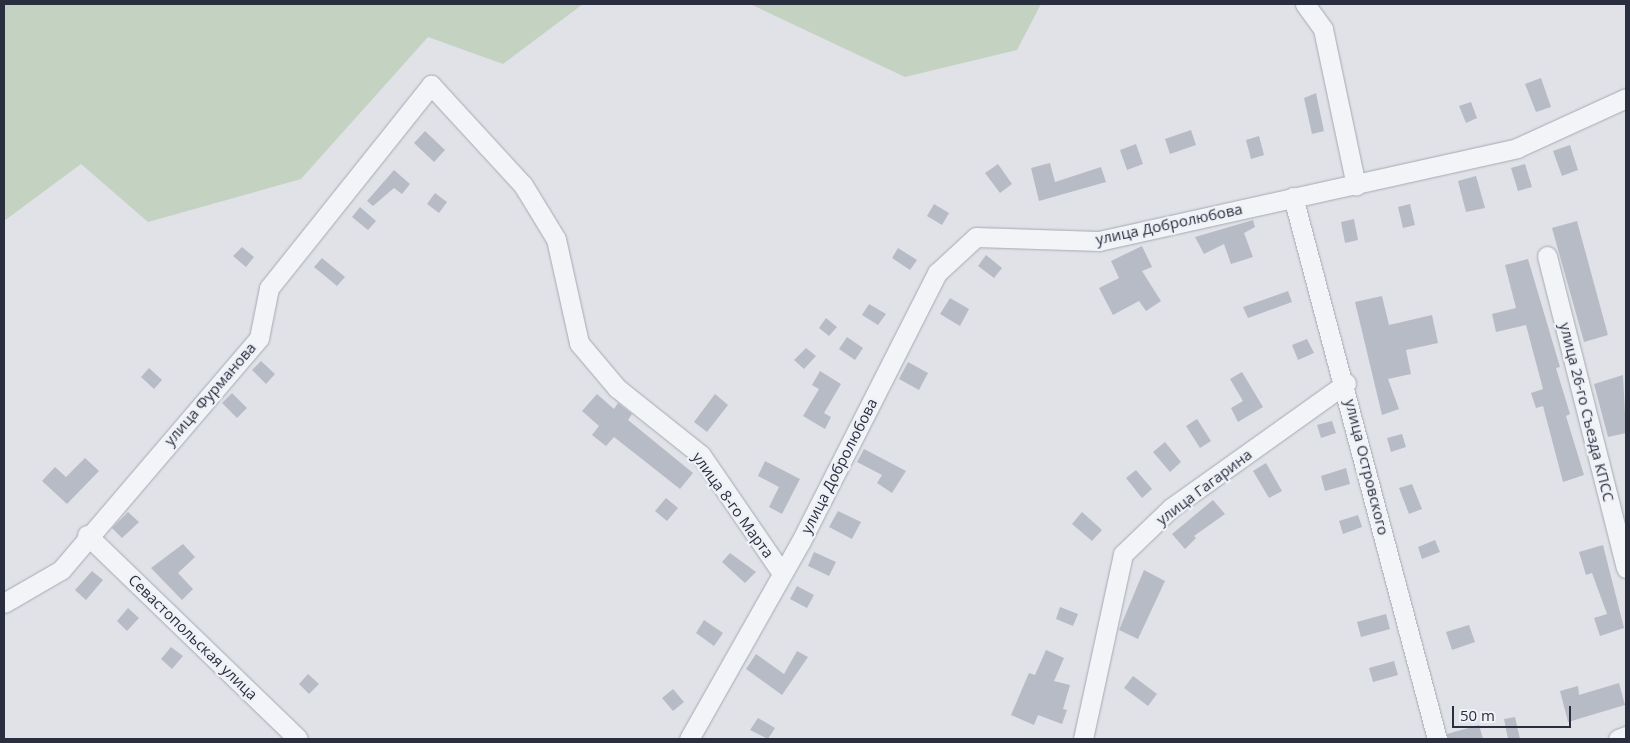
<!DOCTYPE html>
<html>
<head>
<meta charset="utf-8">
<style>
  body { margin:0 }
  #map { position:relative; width:1630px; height:743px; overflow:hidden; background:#e0e2e8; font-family:"Open Sans",sans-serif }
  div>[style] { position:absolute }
  .green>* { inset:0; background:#c4d2c2 }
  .building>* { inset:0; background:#b7bbc5 }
  .roads { filter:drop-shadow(0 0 1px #a5a9b2) drop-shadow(0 0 1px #a5a9b2) }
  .street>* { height:19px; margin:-9.5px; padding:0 9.5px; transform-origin:9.5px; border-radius:9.5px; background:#f2f4f7 }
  span { translate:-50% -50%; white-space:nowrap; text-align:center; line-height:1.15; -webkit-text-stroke:4.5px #eff1f6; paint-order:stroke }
  .street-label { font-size:15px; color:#292f3f }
  .frame { position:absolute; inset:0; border:5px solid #292f3f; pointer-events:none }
  .scale { position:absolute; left:1452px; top:706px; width:119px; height:22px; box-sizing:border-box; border:2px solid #292f3f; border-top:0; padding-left:6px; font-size:15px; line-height:18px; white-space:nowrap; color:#292f3f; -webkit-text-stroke:4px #eff1f6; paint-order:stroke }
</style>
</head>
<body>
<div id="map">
  <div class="green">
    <i style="clip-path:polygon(4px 4px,583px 4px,503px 64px,428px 37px,301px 179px,148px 222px,81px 164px,4px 221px)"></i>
    <i style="clip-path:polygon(750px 4px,1041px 4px,1017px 50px,905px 77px)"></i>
  </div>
  <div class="building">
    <i style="clip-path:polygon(1541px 78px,1551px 107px,1536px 112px,1525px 84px)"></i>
    <i style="clip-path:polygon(1316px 93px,1324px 131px,1312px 134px,1304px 98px)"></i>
    <i style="clip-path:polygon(1471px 102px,1477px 118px,1466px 123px,1459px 106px)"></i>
    <i style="clip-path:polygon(1191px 130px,1196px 145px,1170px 154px,1165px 139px)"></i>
    <i style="clip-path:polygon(425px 131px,445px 150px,434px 162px,414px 143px)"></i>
    <i style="clip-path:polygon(1259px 136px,1264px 155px,1251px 159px,1246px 140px)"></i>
    <i style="clip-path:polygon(1136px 144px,1143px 164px,1127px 170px,1120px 150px)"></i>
    <i style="clip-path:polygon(1570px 145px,1578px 170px,1562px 176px,1553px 151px)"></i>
    <i style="clip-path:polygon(1050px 163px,1055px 182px,1101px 167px,1106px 182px,1039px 201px,1031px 168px)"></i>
    <i style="clip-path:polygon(998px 164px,1012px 184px,1000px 193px,985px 173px)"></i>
    <i style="clip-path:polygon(1525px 164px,1532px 187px,1518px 191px,1511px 168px)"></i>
    <i style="clip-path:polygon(394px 170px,410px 184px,402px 194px,394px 188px,373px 206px,367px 201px)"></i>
    <i style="clip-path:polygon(1476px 176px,1485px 208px,1466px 212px,1458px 181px)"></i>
    <i style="clip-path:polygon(435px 193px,447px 202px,439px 213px,427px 204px)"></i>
    <i style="clip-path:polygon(934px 204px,949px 213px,942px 225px,927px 216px)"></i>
    <i style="clip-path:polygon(1410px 204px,1415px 225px,1403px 228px,1398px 207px)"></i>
    <i style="clip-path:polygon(360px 207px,376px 221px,368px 230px,352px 217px)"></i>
    <i style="clip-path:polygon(1354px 219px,1358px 240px,1345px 243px,1341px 222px)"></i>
    <i style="clip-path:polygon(1253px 220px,1255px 227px,1244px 233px,1253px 257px,1231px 264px,1224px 244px,1204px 254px,1195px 237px)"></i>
    <i style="clip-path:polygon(1577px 221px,1608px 335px,1584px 342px,1552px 228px)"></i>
    <i style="clip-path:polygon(1142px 246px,1152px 267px,1142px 271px,1161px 301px,1146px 311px,1139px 301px,1113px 315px,1099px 288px,1119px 278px,1111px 261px)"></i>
    <i style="clip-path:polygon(242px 247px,254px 257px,246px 267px,233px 256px)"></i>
    <i style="clip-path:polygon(898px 248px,917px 260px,910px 270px,892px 258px)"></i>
    <i style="clip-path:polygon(986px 255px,1002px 268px,994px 278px,978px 266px)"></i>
    <i style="clip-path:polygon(322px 258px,345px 277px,337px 286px,314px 267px)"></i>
    <i style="clip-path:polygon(1528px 259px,1560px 367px,1556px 368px,1570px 414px,1566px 416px,1584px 475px,1563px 482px,1543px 406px,1536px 408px,1531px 393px,1543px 389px,1526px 325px,1496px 332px,1492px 314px,1516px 308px,1505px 265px)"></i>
    <i style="clip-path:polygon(1288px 291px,1292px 302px,1248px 318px,1243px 307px)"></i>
    <i style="clip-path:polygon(1382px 296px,1389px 325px,1432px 315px,1438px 343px,1406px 350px,1411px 374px,1388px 379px,1399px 409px,1382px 415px,1355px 302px)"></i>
    <i style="clip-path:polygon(950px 298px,969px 309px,960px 326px,940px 314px)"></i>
    <i style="clip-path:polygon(869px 304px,886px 314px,878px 325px,862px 315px)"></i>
    <i style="clip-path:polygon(826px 318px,837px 327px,829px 336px,819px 328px)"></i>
    <i style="clip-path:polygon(847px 337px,863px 348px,855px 360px,839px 349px)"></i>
    <i style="clip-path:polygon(1307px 339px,1314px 353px,1298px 360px,1292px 345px)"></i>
    <i style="clip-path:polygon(806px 348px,816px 356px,804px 369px,794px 360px)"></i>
    <i style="clip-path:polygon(261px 361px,275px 374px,266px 384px,252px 370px)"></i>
    <i style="clip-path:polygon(908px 362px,928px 373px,919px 390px,899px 379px)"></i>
    <i style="clip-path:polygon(149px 368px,162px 380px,154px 389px,141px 377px)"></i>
    <i style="clip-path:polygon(820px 371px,841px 384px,824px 413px,831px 417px,825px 429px,803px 416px,819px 389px,812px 385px)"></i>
    <i style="clip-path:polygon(1242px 372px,1263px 407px,1238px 422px,1231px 408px,1243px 401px,1230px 379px)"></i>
    <i style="clip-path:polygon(1623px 375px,1626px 433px,1608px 437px,1594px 384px)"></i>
    <i style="clip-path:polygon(232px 393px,247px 408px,237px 418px,222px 403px)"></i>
    <i style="clip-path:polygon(597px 394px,614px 409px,618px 403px,632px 414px,628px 420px,693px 473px,680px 489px,614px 437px,606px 446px,592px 435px,599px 426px,582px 411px)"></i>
    <i style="clip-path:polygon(715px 394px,728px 405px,707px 432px,694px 422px)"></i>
    <i style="clip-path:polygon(1197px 419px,1211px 441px,1200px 448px,1186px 426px)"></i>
    <i style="clip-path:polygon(1332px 421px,1336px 433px,1321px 438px,1317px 425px)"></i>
    <i style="clip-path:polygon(1402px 434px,1406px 447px,1391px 452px,1387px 438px)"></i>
    <i style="clip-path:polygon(1165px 442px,1181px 462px,1170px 472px,1153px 452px)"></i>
    <i style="clip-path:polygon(864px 449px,906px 471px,892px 493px,877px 483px,882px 475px,857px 462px)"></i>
    <i style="clip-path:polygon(85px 458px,99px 471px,67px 504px,42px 481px,55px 467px,66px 477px)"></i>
    <i style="clip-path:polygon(765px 461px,800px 479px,782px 514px,769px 507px,779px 487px,758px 476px)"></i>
    <i style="clip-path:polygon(1266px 463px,1282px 491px,1269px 498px,1253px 471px)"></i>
    <i style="clip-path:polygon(1346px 468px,1350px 484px,1325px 491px,1321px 476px)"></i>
    <i style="clip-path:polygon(1136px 470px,1152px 489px,1142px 498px,1126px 478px)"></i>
    <i style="clip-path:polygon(1412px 484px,1422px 509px,1409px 514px,1399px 488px)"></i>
    <i style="clip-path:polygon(666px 498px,678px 508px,667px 521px,655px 511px)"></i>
    <i style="clip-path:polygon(1213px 500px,1225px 514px,1194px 536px,1196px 538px,1185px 549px,1172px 534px)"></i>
    <i style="clip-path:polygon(838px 511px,861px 522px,852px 539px,829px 527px)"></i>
    <i style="clip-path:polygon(128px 512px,139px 522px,122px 538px,112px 528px)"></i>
    <i style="clip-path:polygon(1082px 512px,1102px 530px,1092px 541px,1072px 524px)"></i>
    <i style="clip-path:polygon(1358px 515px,1362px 527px,1343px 534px,1339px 521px)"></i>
    <i style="clip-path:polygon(1435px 540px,1440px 552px,1422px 559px,1418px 547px)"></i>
    <i style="clip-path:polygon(183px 544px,195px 557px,178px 573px,193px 589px,182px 600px,151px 568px)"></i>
    <i style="clip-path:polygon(1603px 545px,1624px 628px,1600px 636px,1594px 618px,1607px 614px,1592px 573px,1586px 575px,1579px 552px)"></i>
    <i style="clip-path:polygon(814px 552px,836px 562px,829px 576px,808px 566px)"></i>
    <i style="clip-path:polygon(730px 553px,756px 572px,745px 583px,722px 562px)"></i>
    <i style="clip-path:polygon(1144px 570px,1165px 581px,1138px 639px,1119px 630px)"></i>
    <i style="clip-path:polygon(92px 571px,103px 580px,86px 600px,75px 590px)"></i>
    <i style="clip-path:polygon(797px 586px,814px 595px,807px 608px,790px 599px)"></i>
    <i style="clip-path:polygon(1060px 607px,1078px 614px,1073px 626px,1056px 619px)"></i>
    <i style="clip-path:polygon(128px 608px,139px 618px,127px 631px,117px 621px)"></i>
    <i style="clip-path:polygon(1386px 614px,1390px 629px,1361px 637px,1357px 622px)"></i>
    <i style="clip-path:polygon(704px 620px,723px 633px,714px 646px,696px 633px)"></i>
    <i style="clip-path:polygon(1469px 625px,1475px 642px,1452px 650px,1446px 632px)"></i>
    <i style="clip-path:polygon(171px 647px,183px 656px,172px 669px,161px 659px)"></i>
    <i style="clip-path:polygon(1046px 650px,1064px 658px,1054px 681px,1070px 685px,1063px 709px,1067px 710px,1062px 724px,1038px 715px,1034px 725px,1011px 715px,1029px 673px,1035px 675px)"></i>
    <i style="clip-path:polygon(797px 651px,808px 657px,782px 695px,746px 669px,756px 654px,784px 674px)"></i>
    <i style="clip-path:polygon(1394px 661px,1398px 675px,1373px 682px,1369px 668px)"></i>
    <i style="clip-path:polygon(308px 674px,319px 684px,309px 694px,299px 684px)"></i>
    <i style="clip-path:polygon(1133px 676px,1157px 694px,1148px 706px,1124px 688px)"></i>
    <i style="clip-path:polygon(1619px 683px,1625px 705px,1568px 722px,1560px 691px,1578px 686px,1579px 695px)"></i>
    <i style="clip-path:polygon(673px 689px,684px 702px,673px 711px,662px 698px)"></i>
    <i style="clip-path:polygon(1515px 717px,1520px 739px,1508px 739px,1504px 719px)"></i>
    <i style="clip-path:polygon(758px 718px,775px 728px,768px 739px,750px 730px)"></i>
    <i style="clip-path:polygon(1479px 725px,1483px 739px,1448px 739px,1447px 734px)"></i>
  </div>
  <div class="roads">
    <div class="street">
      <i style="left:1305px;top:4px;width:31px;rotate:54deg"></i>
      <i style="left:1323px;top:29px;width:160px;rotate:78.1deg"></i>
      <i style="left:1293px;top:197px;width:561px;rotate:75.12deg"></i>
      <i style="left:1547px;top:256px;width:322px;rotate:75.8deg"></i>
      <i style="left:87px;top:535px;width:293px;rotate:44deg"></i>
      <i style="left:4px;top:603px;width:66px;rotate:-30.1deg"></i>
      <i style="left:61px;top:570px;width:305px;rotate:-49.5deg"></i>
      <i style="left:259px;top:338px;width:51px;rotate:-78.7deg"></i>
      <i style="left:269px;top:288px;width:260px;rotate:-51.4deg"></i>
      <i style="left:431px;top:85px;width:136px;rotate:47.4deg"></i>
      <i style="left:523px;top:185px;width:63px;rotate:58.6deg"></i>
      <i style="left:556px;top:239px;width:107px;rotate:77.5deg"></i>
      <i style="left:579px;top:343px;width:59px;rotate:49.8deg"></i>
      <i style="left:617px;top:388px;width:107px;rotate:38.6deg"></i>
      <i style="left:701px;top:455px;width:142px;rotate:55.6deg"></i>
      <i style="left:689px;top:739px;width:227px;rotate:-60.5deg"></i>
      <i style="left:801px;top:541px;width:301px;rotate:-63.1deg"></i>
      <i style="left:937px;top:273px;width:53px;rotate:-42.7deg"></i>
      <i style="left:976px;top:237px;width:123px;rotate:1.9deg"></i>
      <i style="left:1099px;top:241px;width:428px;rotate:-12.5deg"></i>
      <i style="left:1517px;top:148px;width:120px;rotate:-24.6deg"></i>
      <i style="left:1083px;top:739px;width:189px;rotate:-77.8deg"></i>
      <i style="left:1123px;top:554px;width:66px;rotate:-43.8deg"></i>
      <i style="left:1171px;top:508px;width:215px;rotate:-35.5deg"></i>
      <i style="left:1618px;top:739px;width:9px;rotate:-21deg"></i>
    </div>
  </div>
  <div class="street-label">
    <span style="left:1169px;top:224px;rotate:-12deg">улица Добролюбова</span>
    <span style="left:210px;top:394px;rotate:-49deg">улица Фурманова</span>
    <span style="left:1587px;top:412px;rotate:76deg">улица 26-го Съезда КПСС</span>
    <span style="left:839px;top:466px;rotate:-63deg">улица Добролюбова</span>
    <span style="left:1367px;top:467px;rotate:76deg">улица Островского</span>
    <span style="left:1204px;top:487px;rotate:-37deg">улица Гагарина</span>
    <span style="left:733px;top:505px;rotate:54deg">улица 8-го Марта</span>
    <span style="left:193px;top:637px;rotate:44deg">Севастопольская улица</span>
  </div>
  <div class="frame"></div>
  <div class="scale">50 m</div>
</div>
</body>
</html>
